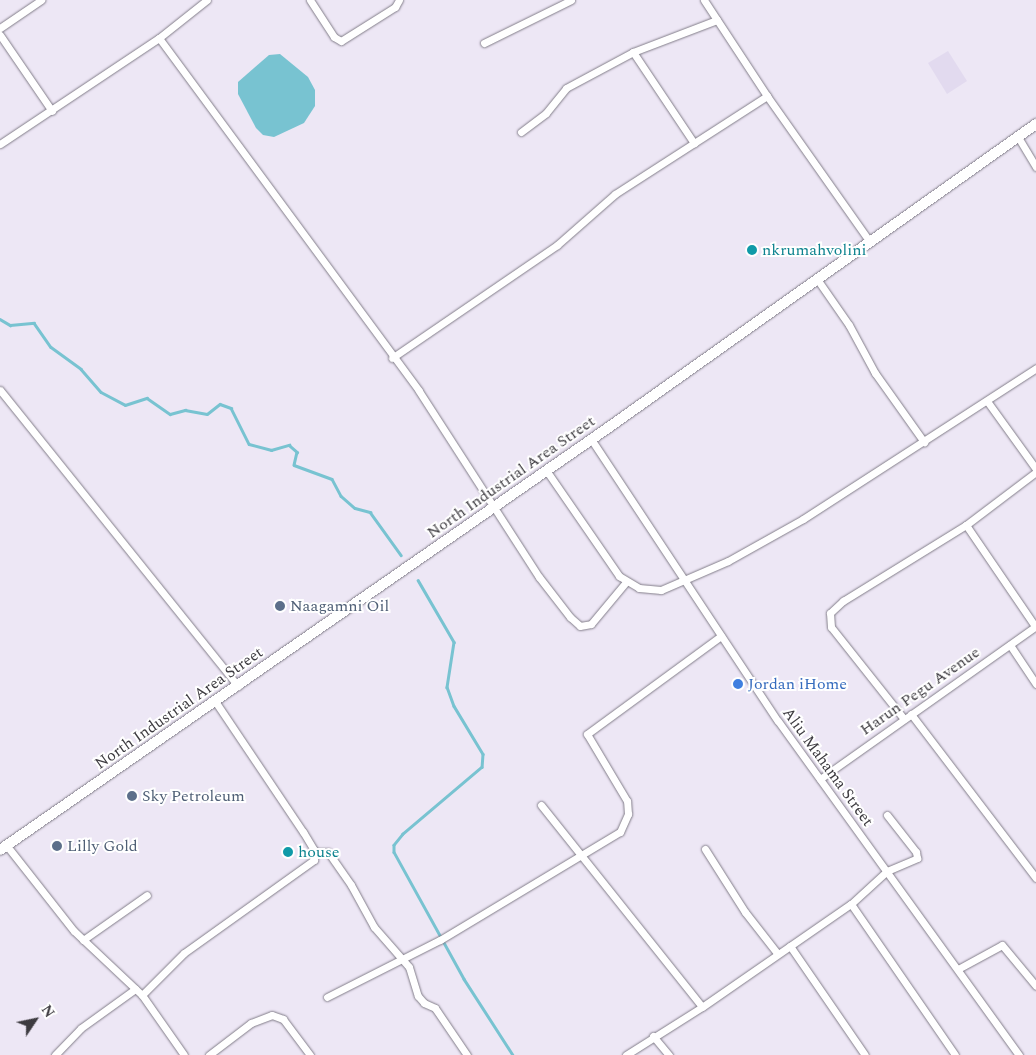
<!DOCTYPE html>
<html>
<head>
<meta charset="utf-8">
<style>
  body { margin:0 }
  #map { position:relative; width:1036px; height:1055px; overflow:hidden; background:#ede7f5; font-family:Spectral,serif }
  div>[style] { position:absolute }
  .built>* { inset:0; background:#e2daef }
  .water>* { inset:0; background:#78c3d1 }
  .stream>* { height:2.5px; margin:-1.25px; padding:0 1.25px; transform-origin:1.25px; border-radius:1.25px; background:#78c3d1 }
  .roads { filter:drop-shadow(0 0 1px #827d89) drop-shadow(0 0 1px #827d89) }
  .street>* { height:7px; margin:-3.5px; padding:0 3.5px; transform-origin:3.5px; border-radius:3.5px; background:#fff }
  .secondary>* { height:10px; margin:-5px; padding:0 5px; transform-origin:5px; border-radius:5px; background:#fff }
  .dots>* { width:14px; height:14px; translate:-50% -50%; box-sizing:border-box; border:2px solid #fff; border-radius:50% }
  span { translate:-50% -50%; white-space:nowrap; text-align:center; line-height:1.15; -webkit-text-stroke:4px #fff; paint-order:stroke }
  .culture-label { font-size:16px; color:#0d838f }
  .left { translate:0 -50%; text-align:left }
  .street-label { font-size:16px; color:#3d3b40 }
  .service-label { font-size:16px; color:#4e5e75 }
  .shop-label { font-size:16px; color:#366cbe }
  .north { position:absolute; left:10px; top:995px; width:50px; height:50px; -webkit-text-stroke:4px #fff; paint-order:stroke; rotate:56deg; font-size:14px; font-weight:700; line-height:20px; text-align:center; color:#3d3b40 }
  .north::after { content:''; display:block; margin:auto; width:18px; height:22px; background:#3d3b40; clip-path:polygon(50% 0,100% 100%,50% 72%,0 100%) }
</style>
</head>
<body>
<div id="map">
  <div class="built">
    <i style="clip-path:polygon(948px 51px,967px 81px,947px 94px,928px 63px)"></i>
  </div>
  <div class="water">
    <i style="clip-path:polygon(280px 54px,308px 77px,315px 90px,315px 106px,304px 123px,274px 137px,263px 135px,256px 128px,238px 94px,238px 82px,269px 55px)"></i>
  </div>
  <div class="stream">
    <i style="left:0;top:319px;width:12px;rotate:31deg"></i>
    <i style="left:10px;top:325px;width:24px;rotate:-5deg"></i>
    <i style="left:34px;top:323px;width:29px;rotate:55deg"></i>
    <i style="left:51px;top:347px;width:37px;rotate:36deg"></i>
    <i style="left:81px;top:369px;width:30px;rotate:49deg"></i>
    <i style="left:101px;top:392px;width:27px;rotate:28deg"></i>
    <i style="left:125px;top:405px;width:23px;rotate:-18deg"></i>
    <i style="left:147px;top:398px;width:28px;rotate:35deg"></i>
    <i style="left:170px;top:414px;width:16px;rotate:-15deg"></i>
    <i style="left:185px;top:410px;width:22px;rotate:10deg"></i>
    <i style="left:207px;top:414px;width:16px;rotate:-38deg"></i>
    <i style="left:220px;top:404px;width:12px;rotate:20deg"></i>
    <i style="left:231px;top:408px;width:40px;rotate:63.4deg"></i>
    <i style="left:249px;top:444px;width:23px;rotate:15deg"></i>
    <i style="left:271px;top:450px;width:19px;rotate:-16deg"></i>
    <i style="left:289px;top:445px;width:11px;rotate:41deg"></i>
    <i style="left:297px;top:452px;width:13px;rotate:103deg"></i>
    <i style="left:294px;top:465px;width:40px;rotate:20.2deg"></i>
    <i style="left:332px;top:479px;width:19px;rotate:62deg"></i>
    <i style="left:341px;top:496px;width:18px;rotate:41deg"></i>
    <i style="left:355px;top:508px;width:16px;rotate:15deg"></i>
    <i style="left:370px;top:512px;width:53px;rotate:54.2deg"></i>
    <i style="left:418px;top:580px;width:72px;rotate:59.9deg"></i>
    <i style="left:454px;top:642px;width:46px;rotate:98.8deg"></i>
    <i style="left:447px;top:687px;width:20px;rotate:70deg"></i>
    <i style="left:454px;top:706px;width:56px;rotate:58.9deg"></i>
    <i style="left:483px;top:754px;width:13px;rotate:94deg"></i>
    <i style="left:482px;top:767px;width:104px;rotate:139.7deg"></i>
    <i style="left:403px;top:834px;width:14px;rotate:129deg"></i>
    <i style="left:394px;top:845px;width:7px;rotate:90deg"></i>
    <i style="left:394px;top:852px;width:145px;rotate:61.1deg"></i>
    <i style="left:464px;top:979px;width:90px;rotate:57.2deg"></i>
  </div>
  <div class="roads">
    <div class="street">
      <i style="left:310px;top:0;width:44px;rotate:57deg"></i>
      <i style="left:334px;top:37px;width:8px;rotate:30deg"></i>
      <i style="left:341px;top:41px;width:64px;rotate:-32.2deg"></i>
      <i style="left:395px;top:7px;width:8px;rotate:-60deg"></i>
      <i style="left:704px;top:0;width:115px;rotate:56.7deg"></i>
      <i style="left:767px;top:96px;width:179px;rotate:54.8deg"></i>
      <i style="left:0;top:28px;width:50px;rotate:-34.3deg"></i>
      <i style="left:0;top:35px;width:92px;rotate:55.6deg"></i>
      <i style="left:159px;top:38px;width:438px;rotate:53.6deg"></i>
      <i style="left:419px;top:391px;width:221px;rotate:57.2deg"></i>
      <i style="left:539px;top:577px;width:51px;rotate:52.2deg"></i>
      <i style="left:570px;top:617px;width:13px;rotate:42deg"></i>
      <i style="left:580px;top:626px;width:11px;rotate:-10deg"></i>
      <i style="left:591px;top:624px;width:55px;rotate:-50.2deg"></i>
      <i style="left:484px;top:43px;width:97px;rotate:-26.3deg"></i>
      <i style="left:633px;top:52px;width:110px;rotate:56.2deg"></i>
      <i style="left:521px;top:132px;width:31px;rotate:-37deg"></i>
      <i style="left:546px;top:113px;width:32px;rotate:-51deg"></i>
      <i style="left:566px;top:88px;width:76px;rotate:-28.2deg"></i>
      <i style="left:633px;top:52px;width:90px;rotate:-20.9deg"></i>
      <i style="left:1018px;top:137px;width:35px;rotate:59deg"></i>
      <i style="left:0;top:144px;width:191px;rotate:-33.7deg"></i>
      <i style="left:159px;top:38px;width:61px;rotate:-38.4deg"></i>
      <i style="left:817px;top:279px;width:56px;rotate:55.2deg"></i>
      <i style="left:849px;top:325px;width:55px;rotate:61.6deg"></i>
      <i style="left:875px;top:373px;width:85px;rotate:54.6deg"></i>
      <i style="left:392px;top:358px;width:200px;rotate:-34.4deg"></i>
      <i style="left:557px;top:245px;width:77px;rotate:-41.3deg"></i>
      <i style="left:615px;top:194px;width:181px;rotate:-32.8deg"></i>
      <i style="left:0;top:390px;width:380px;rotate:51.2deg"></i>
      <i style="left:987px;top:401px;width:84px;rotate:54.2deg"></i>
      <i style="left:591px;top:439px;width:338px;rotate:56.5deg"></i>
      <i style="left:778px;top:721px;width:412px;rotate:54.2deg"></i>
      <i style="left:546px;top:470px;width:129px;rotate:55.4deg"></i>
      <i style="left:619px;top:576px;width:23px;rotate:31deg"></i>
      <i style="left:639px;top:588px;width:22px;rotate:5deg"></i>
      <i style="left:661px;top:590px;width:73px;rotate:-23.4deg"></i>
      <i style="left:728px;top:561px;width:86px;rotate:-29.2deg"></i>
      <i style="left:803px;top:519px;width:278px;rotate:-32.9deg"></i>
      <i style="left:966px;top:525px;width:122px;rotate:55.7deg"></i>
      <i style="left:1010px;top:645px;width:47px;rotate:56.3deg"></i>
      <i style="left:911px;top:714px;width:206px;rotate:52.7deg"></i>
      <i style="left:904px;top:719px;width:117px;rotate:-128.4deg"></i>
      <i style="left:831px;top:627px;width:14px;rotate:-94deg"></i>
      <i style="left:830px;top:613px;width:18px;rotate:-43deg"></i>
      <i style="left:843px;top:601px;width:145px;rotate:-31.7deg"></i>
      <i style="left:966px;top:525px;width:88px;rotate:-37.1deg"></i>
      <i style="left:820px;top:779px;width:265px;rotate:-35.3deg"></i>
      <i style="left:541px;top:805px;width:258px;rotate:51.4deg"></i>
      <i style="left:7px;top:846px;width:108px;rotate:51.8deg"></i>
      <i style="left:74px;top:931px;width:93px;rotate:43.3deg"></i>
      <i style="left:142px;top:995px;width:73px;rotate:55deg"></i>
      <i style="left:705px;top:849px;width:75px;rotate:57.6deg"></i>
      <i style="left:745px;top:912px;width:52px;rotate:52deg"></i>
      <i style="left:314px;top:852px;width:14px"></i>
      <i style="left:328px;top:852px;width:40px;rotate:55.1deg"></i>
      <i style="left:351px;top:885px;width:48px;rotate:61.3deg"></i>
      <i style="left:374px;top:927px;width:53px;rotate:48.8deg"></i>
      <i style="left:409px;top:967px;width:30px;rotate:73deg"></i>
      <i style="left:418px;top:996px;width:9px;rotate:49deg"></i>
      <i style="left:424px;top:1003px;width:12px;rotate:24deg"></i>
      <i style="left:435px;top:1008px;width:57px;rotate:55.8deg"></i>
      <i style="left:851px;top:904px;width:183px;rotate:55.4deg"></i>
      <i style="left:83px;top:940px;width:78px;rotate:-35.1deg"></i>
      <i style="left:790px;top:946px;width:132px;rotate:55.5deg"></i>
      <i style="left:958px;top:969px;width:50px;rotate:-28.6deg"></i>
      <i style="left:1002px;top:945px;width:53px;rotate:50.3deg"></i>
      <i style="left:142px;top:995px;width:59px;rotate:-45deg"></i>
      <i style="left:184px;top:953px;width:160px;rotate:-35.6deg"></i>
      <i style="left:314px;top:860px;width:10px;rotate:-90deg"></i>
      <i style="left:314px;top:850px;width:21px;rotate:-121deg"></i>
      <i style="left:303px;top:832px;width:158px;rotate:-123.9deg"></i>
      <i style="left:327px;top:997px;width:127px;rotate:-26.8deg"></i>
      <i style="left:440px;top:940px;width:210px;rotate:-31deg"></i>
      <i style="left:620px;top:832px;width:20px;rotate:-66deg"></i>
      <i style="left:628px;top:814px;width:13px;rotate:-94deg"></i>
      <i style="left:627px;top:801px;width:78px;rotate:-120.8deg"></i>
      <i style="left:587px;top:734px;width:166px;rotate:-36.2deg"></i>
      <i style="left:653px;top:1036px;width:25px;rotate:50deg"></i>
      <i style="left:55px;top:1055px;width:37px;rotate:-46deg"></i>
      <i style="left:81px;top:1028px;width:67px;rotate:-35.8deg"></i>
      <i style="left:209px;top:1055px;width:53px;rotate:-37.3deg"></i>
      <i style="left:251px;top:1023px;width:22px;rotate:-21deg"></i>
      <i style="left:272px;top:1015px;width:12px;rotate:20deg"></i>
      <i style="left:283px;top:1019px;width:45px;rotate:53.1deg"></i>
      <i style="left:626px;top:1055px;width:90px;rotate:-32.3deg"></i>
      <i style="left:702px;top:1007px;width:181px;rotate:-34.7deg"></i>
      <i style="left:851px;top:904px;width:49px;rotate:-42.5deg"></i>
      <i style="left:887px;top:871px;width:33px;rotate:-23deg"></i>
      <i style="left:917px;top:858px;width:6px;rotate:-99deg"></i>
      <i style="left:916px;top:852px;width:47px;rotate:-128.1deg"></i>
    </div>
    <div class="secondary">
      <i style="left:0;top:850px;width:736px;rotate:-34.77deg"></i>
      <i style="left:605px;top:430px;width:529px;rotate:-35.37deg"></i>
    </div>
  </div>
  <div class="dots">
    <i style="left:752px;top:250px;background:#0f9aa8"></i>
    <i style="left:280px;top:606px;background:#5c6f8a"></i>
    <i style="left:738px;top:684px;background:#3f7fe0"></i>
    <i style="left:132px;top:796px;background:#5c6f8a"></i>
    <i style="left:57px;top:846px;background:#5c6f8a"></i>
    <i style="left:288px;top:852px;background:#0f9aa8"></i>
  </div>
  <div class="culture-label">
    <span class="left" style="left:762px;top:250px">nkrumahvolini</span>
    <span class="left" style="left:298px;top:852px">house</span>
  </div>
  <div class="street-label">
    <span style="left:511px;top:477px;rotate:-35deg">North Industrial Area Street</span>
    <span style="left:920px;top:691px;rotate:-35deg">Harun Pegu Avenue</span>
    <span style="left:179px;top:708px;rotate:-35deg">North Industrial Area Street</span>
    <span style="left:828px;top:767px;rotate:54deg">Aliu Mahama Street</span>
  </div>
  <div class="service-label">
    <span class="left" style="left:290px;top:606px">Naagamni Oil</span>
    <span class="left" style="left:142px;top:796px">Sky Petroleum</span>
    <span class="left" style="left:67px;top:846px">Lilly Gold</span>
  </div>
  <div class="shop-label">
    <span class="left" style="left:748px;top:684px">Jordan iHome</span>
  </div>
  <div class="north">N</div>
</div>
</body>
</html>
